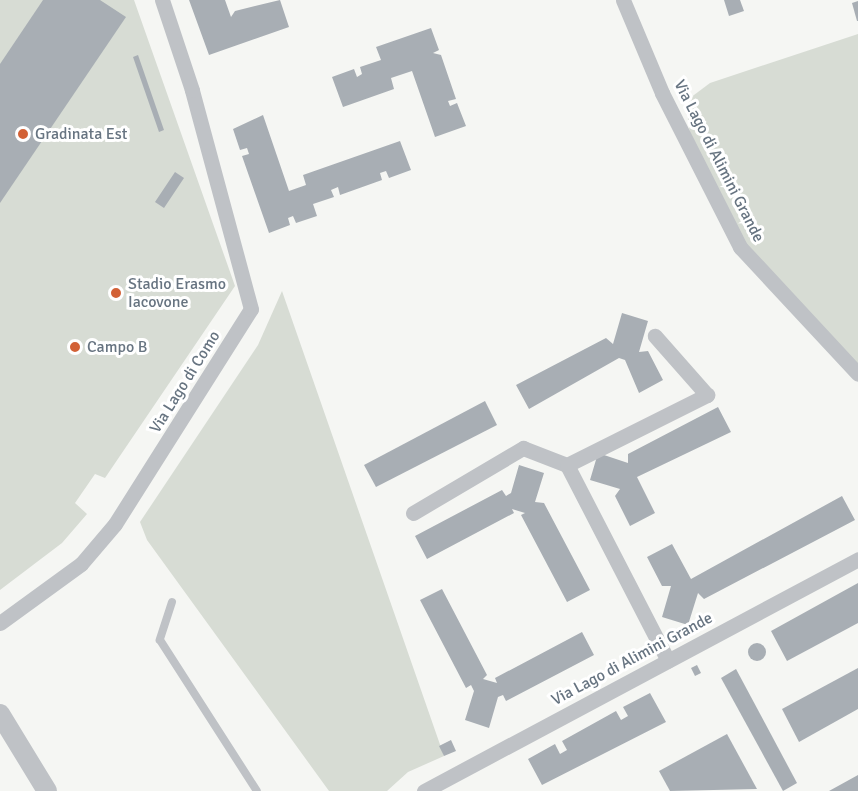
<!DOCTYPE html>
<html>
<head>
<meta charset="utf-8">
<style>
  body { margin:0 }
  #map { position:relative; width:858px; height:791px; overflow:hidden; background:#f5f6f3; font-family:Signika,sans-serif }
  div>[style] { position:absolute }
  .green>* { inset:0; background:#d7dcd4 }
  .building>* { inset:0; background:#a8aeb4 }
  .round { border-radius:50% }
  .service>* { height:8px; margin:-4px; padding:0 4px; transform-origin:4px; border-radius:4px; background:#bfc2c6 }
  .minor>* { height:15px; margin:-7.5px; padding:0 7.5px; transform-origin:7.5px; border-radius:7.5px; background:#bfc2c6 }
  .tertiary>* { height:20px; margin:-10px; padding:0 10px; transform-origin:10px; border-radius:10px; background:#bfc2c6 }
  .dots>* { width:16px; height:16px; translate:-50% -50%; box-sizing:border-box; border:3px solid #fff; border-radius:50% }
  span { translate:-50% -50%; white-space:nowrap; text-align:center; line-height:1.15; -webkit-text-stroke:6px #fff; paint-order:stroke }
  .poi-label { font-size:16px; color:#677481 }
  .left { translate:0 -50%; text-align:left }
  .street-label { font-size:16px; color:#677481 }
</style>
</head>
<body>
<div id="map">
  <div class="green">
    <i style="clip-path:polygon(0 0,134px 0,235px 286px,105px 478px,95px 474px,75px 503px,87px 514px,62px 543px,0 590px)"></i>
    <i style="clip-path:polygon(858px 34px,858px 367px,744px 245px,690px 135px,686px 101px,710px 83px)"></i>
    <i style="clip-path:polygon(282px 291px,444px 756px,408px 772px,387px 791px,329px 791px,147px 540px,140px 522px,258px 345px)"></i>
  </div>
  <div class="building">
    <i style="clip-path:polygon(43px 0,100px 0,126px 17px,0 203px,0 64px)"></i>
    <i style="clip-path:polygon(189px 0,225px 0,231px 17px,235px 11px,280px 0,289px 27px,209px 55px)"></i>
    <i style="clip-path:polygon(724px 0,740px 0,744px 11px,729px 16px)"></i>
    <i style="clip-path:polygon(858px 1px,858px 21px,857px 21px,852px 3px)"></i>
    <i style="clip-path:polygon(431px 28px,439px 50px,433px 53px,441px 55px,456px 99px,448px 101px,450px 106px,457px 103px,466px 126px,435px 137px,412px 71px,391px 78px,394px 89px,343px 107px,332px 77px,354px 69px,357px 77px,362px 74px,360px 67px,381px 60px,376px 47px)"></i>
    <i style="clip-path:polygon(138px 55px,164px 130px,159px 132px,133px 57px)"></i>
    <i style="clip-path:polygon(263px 115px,289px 191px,306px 185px,303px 175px,400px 141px,411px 170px,389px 178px,386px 171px,380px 173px,382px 180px,340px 195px,338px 187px,331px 190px,334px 197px,313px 204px,317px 216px,296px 223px,293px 216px,288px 218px,290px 225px,269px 233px,242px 156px,249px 154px,247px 148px,240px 150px,233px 129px)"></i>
    <i style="clip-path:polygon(175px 172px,184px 178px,164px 208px,155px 202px)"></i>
    <i style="clip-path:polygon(622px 313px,648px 321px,639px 352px,648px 351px,663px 380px,639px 393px,625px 360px,619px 358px,529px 409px,516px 385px,606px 338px,613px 344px)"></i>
    <i style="clip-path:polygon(485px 401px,497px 425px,376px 487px,364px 465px)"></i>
    <i style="clip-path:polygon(718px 407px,731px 432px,637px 477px,655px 513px,630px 526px,615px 496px,620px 489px,590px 480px,598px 453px,628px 463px,628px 454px)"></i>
    <i style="clip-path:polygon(519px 465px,544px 473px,535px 502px,544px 503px,590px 590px,567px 602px,521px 515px,525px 513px,512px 509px,514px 513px,427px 559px,415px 536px,502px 490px,506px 496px,511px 493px)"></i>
    <i style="clip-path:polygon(842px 496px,855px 520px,704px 599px,698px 593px,688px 625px,662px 617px,671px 586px,662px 586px,647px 557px,672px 544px,691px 579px)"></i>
    <i style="clip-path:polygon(858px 583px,858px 623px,787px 661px,771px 631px)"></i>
    <i style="clip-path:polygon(442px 589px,487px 675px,483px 679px,497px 683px,495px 678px,582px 632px,594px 655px,506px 701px,503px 695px,498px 697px,489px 728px,465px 720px,474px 691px,471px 685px,466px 688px,420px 600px)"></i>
    <i class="round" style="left:748px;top:643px;width:18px;height:18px"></i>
    <i style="clip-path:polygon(697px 665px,701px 673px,695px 676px,691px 668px)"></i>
    <i style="clip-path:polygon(858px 668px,858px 709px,799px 742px,782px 709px)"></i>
    <i style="clip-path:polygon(736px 669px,797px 783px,783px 791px,721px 678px)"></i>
    <i style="clip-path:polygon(650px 693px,666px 722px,542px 785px,528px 759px,555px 744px,560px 754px,567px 750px,562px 741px,616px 711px,621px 720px,628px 716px,623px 707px)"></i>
    <i style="clip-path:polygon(727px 734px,757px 789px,670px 791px,659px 771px)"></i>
    <i style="clip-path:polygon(451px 740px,456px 751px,444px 756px,439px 746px)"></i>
    <i style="clip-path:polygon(858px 775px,858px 791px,829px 791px)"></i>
  </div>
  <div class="service">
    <i style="left:172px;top:602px;width:40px;rotate:108deg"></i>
    <i style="left:160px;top:640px;width:179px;rotate:57.3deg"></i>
  </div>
  <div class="minor">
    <i style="left:623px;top:0;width:101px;rotate:67.2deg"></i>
    <i style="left:662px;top:93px;width:173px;rotate:63.1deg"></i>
    <i style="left:740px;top:247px;width:173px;rotate:47.1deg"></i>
    <i style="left:567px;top:465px;width:220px;rotate:62.7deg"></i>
    <i style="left:413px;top:513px;width:128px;rotate:-30.6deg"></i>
    <i style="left:523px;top:448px;width:47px;rotate:21.1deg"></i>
    <i style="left:567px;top:465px;width:157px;rotate:-26.6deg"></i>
    <i style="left:707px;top:395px;width:79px;rotate:-131.4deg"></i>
    <i style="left:0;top:623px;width:100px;rotate:-36.1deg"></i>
    <i style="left:81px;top:564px;width:52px;rotate:-49.6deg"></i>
    <i style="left:115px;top:524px;width:254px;rotate:-57.7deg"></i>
    <i style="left:251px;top:309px;width:227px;rotate:-105.1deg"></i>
    <i style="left:192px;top:90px;width:95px;rotate:-108.4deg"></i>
    <i style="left:424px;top:791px;width:492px;rotate:-28.1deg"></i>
  </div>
  <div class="tertiary">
    <i style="left:0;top:714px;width:90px;rotate:58.6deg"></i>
  </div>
  <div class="dots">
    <i style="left:23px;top:134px;background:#d26136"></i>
    <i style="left:116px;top:293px;background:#d26136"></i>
    <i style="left:75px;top:347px;background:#d26136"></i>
  </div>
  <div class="poi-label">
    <span class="left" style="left:35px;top:134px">Gradinata Est</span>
    <span class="left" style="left:128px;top:293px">Stadio Erasmo<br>Iacovone</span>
    <span class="left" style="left:87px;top:347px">Campo B</span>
  </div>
  <div class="street-label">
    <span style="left:719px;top:161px;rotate:63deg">Via Lago di Alimini Grande</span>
    <span style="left:185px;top:382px;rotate:-58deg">Via Lago di Como</span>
    <span style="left:632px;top:659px;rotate:-28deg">Via Lago di Alimini Grande</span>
  </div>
</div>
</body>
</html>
